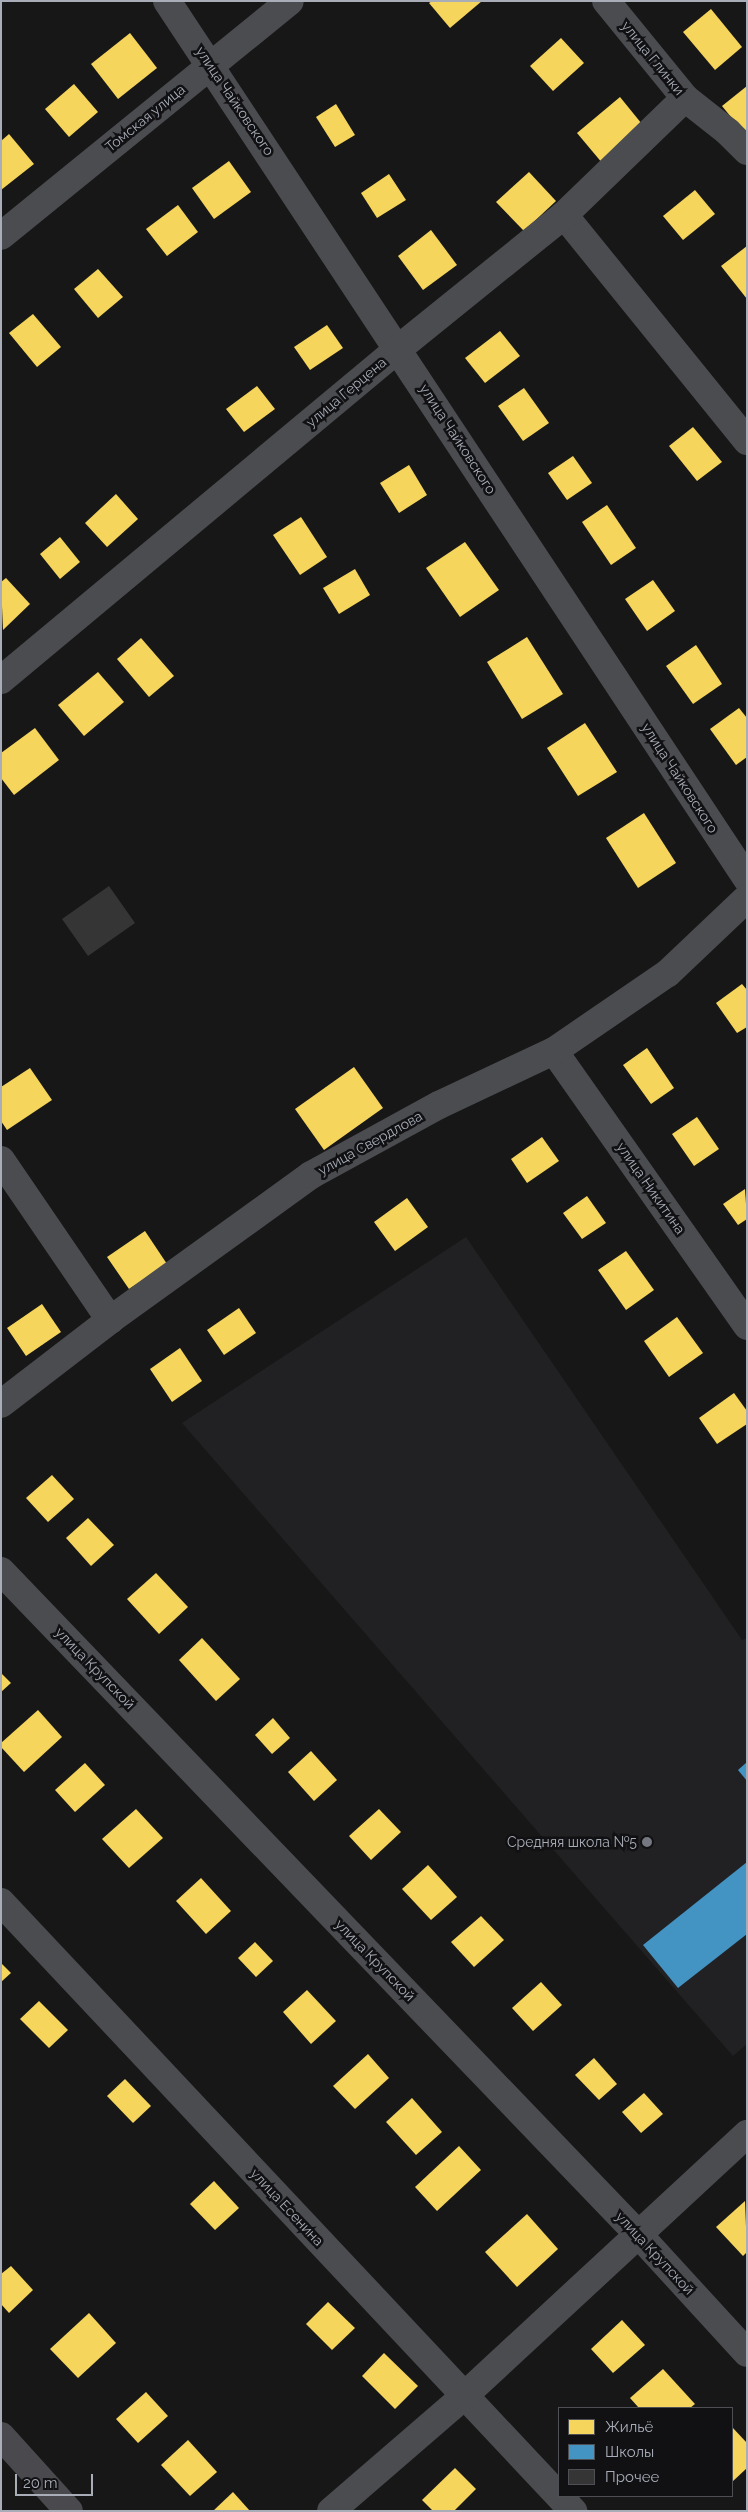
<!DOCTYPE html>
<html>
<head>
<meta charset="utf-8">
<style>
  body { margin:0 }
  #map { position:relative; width:748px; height:2512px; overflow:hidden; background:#171717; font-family:Raleway,sans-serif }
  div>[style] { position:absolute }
  .built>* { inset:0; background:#212123 }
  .homes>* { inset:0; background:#f6d55c }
  .schools>* { inset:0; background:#4393c3 }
  .building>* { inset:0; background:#353536 }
  .street>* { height:28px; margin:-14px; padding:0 14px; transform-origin:14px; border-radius:14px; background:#4b4c50 }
  .secondary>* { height:28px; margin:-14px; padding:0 14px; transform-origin:14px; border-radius:14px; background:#4a4a4e }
  .dots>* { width:14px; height:14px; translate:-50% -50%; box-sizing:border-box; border:2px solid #111113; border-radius:50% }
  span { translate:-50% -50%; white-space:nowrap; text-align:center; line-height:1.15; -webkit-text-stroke:5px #111113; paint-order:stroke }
  .street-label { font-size:14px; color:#a8adb8 }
  .poi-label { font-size:14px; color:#a8adb8 }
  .right { translate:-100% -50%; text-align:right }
  .frame { position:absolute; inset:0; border:2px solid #a8adb8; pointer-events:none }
  .legend { position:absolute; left:558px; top:2407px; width:175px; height:90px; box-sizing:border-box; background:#111113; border:1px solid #4d4f55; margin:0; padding:6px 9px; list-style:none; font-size:15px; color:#a8adb8 }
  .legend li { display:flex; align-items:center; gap:10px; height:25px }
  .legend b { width:25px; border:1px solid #4d4f55 }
  .scale { position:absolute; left:15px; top:2474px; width:78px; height:22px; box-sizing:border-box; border:2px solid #a8adb8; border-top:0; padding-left:6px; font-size:15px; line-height:18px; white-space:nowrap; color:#a8adb8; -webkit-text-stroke:4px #111113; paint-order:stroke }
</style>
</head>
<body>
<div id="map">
  <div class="built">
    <i style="clip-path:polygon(466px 1237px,742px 1640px,747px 1638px,747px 2044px,733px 2056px,182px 1423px)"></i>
  </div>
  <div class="homes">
    <i style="clip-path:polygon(432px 1px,482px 1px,450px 28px,429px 3px)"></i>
    <i style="clip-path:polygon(711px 9px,742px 47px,715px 70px,683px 32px)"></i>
    <i style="clip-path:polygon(130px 33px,157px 68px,118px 99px,91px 64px)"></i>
    <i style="clip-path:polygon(561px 38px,584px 63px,553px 91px,530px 66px)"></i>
    <i style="clip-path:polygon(74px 84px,98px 112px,69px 137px,45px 109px)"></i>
    <i style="clip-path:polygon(747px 86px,747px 131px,744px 133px,722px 106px)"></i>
    <i style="clip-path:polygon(620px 97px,646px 129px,603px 164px,577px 133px)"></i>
    <i style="clip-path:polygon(336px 104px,355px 135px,335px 147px,316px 117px)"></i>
    <i style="clip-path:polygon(9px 134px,34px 164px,1px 190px,1px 141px)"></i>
    <i style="clip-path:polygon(229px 161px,251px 192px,214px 219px,192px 188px)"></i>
    <i style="clip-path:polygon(529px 172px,556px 201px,524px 231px,496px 202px)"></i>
    <i style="clip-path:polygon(389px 174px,406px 200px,377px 218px,361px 193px)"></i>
    <i style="clip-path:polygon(695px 190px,715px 214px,683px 240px,663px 216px)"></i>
    <i style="clip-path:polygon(178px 205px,198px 232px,167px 256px,146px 229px)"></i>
    <i style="clip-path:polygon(431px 230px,457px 265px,423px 290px,398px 256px)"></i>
    <i style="clip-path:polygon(747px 246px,747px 299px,721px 266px)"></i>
    <i style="clip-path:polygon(98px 269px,123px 297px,98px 318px,74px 289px)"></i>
    <i style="clip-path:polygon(33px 314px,61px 347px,37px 367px,9px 333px)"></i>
    <i style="clip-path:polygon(327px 325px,343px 348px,310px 370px,294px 347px)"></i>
    <i style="clip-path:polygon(500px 331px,520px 356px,485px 383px,465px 358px)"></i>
    <i style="clip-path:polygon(257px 386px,275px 409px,244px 432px,226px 409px)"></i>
    <i style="clip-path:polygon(524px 388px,549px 423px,523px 441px,498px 406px)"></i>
    <i style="clip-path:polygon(693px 427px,722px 462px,697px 481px,669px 446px)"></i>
    <i style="clip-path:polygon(573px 456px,592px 483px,567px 500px,548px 473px)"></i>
    <i style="clip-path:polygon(409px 465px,427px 495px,399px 513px,380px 483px)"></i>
    <i style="clip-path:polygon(116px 494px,138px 519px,107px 547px,85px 523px)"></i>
    <i style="clip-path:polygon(607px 505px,636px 548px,611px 565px,582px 522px)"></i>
    <i style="clip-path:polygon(301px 517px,327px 557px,300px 575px,273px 535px)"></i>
    <i style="clip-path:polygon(60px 537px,80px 562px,60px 579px,40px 554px)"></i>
    <i style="clip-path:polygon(465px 542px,499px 590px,460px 617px,426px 568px)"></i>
    <i style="clip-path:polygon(355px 569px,370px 595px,339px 614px,323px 588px)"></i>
    <i style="clip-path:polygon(6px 578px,30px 604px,3px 630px,1px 582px)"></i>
    <i style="clip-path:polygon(653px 580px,675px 611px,647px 631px,625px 599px)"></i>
    <i style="clip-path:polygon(527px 637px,563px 694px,522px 719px,487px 662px)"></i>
    <i style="clip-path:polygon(141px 638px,174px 676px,149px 697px,117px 659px)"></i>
    <i style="clip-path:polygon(696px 645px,722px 684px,693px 704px,666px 666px)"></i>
    <i style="clip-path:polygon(98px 672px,124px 702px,84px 736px,58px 705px)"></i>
    <i style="clip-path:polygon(739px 708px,747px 718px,747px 757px,736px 765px,710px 729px)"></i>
    <i style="clip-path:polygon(585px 723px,617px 772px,578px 796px,547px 748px)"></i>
    <i style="clip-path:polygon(35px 728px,59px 760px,14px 795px,1px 778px,1px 753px)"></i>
    <i style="clip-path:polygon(644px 813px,676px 863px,638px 888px,606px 838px)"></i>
    <i style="clip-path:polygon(742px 984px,747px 990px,747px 1027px,737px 1033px,716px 1003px)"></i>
    <i style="clip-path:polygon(647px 1048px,674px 1088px,651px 1104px,623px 1065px)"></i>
    <i style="clip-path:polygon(354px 1067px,383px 1108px,324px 1150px,295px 1109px)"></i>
    <i style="clip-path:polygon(30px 1068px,52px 1100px,7px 1130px,1px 1121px,1px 1087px)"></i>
    <i style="clip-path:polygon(697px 1117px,719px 1149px,694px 1166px,672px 1134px)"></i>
    <i style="clip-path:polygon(542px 1137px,559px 1161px,527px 1183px,511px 1159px)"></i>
    <i style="clip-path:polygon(745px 1189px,747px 1219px,738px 1225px,723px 1204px)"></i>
    <i style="clip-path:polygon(587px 1196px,606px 1223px,582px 1239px,563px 1213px)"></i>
    <i style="clip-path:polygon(407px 1198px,428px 1227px,395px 1251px,374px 1222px)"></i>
    <i style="clip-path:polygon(145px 1231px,167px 1264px,129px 1289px,107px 1257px)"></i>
    <i style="clip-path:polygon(626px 1251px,654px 1290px,626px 1310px,598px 1270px)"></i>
    <i style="clip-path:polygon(42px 1304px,61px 1332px,26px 1356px,7px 1328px)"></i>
    <i style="clip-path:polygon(239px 1308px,256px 1333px,224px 1355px,207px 1330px)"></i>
    <i style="clip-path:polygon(677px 1317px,703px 1353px,669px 1377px,644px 1341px)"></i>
    <i style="clip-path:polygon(180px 1348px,202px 1381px,172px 1402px,150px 1369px)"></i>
    <i style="clip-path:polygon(734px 1393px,747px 1411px,747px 1424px,717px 1444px,699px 1418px)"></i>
    <i style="clip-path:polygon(52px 1475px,74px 1499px,48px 1522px,26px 1498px)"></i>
    <i style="clip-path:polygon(88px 1518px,114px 1545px,91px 1566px,66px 1538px)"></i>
    <i style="clip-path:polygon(156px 1573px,188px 1607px,159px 1634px,127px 1599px)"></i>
    <i style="clip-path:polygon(202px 1638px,240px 1679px,216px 1701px,179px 1660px)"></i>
    <i style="clip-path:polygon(1px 1673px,11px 1683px,1px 1692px)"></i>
    <i style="clip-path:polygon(38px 1710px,62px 1737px,24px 1772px,1px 1747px,1px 1743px)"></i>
    <i style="clip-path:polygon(273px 1718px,290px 1738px,272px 1754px,255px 1735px)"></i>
    <i style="clip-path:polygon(311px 1751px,337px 1780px,314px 1801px,288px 1772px)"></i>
    <i style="clip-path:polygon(85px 1763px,105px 1785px,75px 1812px,55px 1790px)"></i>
    <i style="clip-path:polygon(136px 1809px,163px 1838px,129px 1868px,102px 1839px)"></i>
    <i style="clip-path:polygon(379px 1809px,401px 1832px,371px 1860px,349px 1836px)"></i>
    <i style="clip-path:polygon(428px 1865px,457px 1897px,431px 1920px,402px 1889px)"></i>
    <i style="clip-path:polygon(201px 1878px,231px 1911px,206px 1934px,176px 1901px)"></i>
    <i style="clip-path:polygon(481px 1916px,504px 1940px,474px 1967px,451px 1942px)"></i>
    <i style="clip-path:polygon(255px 1942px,273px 1961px,256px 1977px,238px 1958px)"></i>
    <i style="clip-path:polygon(1px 1963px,11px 1973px,1px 1982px)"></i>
    <i style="clip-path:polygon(541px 1982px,562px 2005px,533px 2031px,512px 2008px)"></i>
    <i style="clip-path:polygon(307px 1990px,336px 2021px,311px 2044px,283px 2012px)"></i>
    <i style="clip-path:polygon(39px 2001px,68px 2030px,49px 2048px,20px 2019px)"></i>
    <i style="clip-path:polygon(368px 2054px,389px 2078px,355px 2109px,333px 2086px)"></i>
    <i style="clip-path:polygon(594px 2058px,617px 2084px,599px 2100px,575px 2075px)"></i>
    <i style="clip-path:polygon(125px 2079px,151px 2106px,133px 2123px,107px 2096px)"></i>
    <i style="clip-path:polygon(644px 2093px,663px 2114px,641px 2133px,622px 2112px)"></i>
    <i style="clip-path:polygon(412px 2098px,442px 2132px,416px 2155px,386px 2122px)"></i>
    <i style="clip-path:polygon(459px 2146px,481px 2170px,437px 2211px,415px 2187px)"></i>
    <i style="clip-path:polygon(214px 2181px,239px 2208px,215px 2230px,190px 2204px)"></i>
    <i style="clip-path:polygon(745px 2201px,747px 2252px,743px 2256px,716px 2227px)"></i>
    <i style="clip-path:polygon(527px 2214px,558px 2249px,517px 2287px,485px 2252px)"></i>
    <i style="clip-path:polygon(11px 2266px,33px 2290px,9px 2313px,1px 2304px,1px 2274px)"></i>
    <i style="clip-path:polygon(328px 2302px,355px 2328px,332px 2350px,306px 2324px)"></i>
    <i style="clip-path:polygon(89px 2313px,116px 2343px,78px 2378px,50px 2349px)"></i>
    <i style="clip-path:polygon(622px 2320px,645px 2345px,613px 2373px,591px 2349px)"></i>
    <i style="clip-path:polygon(384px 2353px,418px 2386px,395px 2409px,362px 2376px)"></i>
    <i style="clip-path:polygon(663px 2369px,695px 2404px,690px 2408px,639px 2408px,630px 2398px)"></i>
    <i style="clip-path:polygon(146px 2392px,168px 2416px,138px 2443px,116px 2419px)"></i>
    <i style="clip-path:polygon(732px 2427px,747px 2443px,747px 2468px,732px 2482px)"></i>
    <i style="clip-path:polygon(188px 2440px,217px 2472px,190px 2496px,161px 2465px)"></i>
    <i style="clip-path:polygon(455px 2468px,476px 2489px,454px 2511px,433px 2511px,422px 2500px)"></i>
    <i style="clip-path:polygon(233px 2492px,250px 2511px,213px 2511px)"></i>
  </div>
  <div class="schools">
    <i style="clip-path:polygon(747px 1762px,747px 1781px,738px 1770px)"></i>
    <i style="clip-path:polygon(747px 1862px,747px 1934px,678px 1988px,643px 1945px)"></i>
  </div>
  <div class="building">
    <i style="clip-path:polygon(109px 886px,135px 923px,88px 956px,62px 919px)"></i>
  </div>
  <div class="street">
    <i style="left:167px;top:1px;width:1052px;rotate:56.55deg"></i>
    <i style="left:606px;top:1px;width:125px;rotate:50.8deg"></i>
    <i style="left:685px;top:98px;width:55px;rotate:38.3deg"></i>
    <i style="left:728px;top:132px;width:27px;rotate:45deg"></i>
    <i style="left:564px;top:215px;width:291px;rotate:51deg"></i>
    <i style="left:1px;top:236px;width:372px;rotate:-39.1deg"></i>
    <i style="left:1px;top:680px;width:517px;rotate:-39.82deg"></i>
    <i style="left:398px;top:349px;width:213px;rotate:-38.9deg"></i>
    <i style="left:564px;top:215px;width:168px;rotate:-44deg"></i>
    <i style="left:554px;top:1051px;width:336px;rotate:54.9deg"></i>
    <i style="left:1px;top:1160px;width:194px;rotate:55.7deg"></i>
    <i style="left:1px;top:1404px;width:138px;rotate:-37.6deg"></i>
    <i style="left:110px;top:1320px;width:248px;rotate:-35.8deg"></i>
    <i style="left:311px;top:1175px;width:146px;rotate:-28.7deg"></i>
    <i style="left:439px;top:1105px;width:127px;rotate:-25.2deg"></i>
    <i style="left:554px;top:1051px;width:138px;rotate:-34.4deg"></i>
    <i style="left:668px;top:973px;width:109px;rotate:-43.5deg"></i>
    <i style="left:1px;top:1571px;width:919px;rotate:46.15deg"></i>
    <i style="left:638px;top:2234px;width:161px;rotate:47.5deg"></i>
    <i style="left:1px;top:1902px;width:836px;rotate:46.79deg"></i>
    <i style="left:331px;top:2511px;width:176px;rotate:-40.8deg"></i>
    <i style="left:464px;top:2396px;width:386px;rotate:-42.8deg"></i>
  </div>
  <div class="secondary">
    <i style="left:1px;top:2436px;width:101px;rotate:47.8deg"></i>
  </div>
  <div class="dots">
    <i style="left:647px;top:1842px;background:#757880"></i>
  </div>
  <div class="street-label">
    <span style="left:653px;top:58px;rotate:51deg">улица Глинки</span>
    <span style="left:235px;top:101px;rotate:56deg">улица Чайковского</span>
    <span style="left:145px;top:118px;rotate:-39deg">Томская улица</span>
    <span style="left:346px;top:392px;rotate:-40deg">улица Герцена</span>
    <span style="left:458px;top:439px;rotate:57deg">улица Чайковского</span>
    <span style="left:680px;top:778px;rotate:57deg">улица Чайковского</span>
    <span style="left:370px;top:1143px;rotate:-29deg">улица Свердлова</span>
    <span style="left:651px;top:1188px;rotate:55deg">улица Никитина</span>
    <span style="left:95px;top:1668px;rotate:46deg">улица Крупской</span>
    <span style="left:375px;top:1960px;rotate:46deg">улица Крупской</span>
    <span style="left:287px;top:2207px;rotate:47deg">улица Есенина</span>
    <span style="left:655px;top:2253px;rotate:47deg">улица Крупской</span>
  </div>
  <div class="poi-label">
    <span class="right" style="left:637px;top:1842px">Средняя школа №5</span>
  </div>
  <div class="frame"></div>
  <ul class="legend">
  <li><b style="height:14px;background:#f6d55c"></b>Жильё</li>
  <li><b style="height:14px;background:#4393c3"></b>Школы</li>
  <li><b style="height:14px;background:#353536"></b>Прочее</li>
  </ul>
  <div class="scale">20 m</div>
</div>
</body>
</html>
